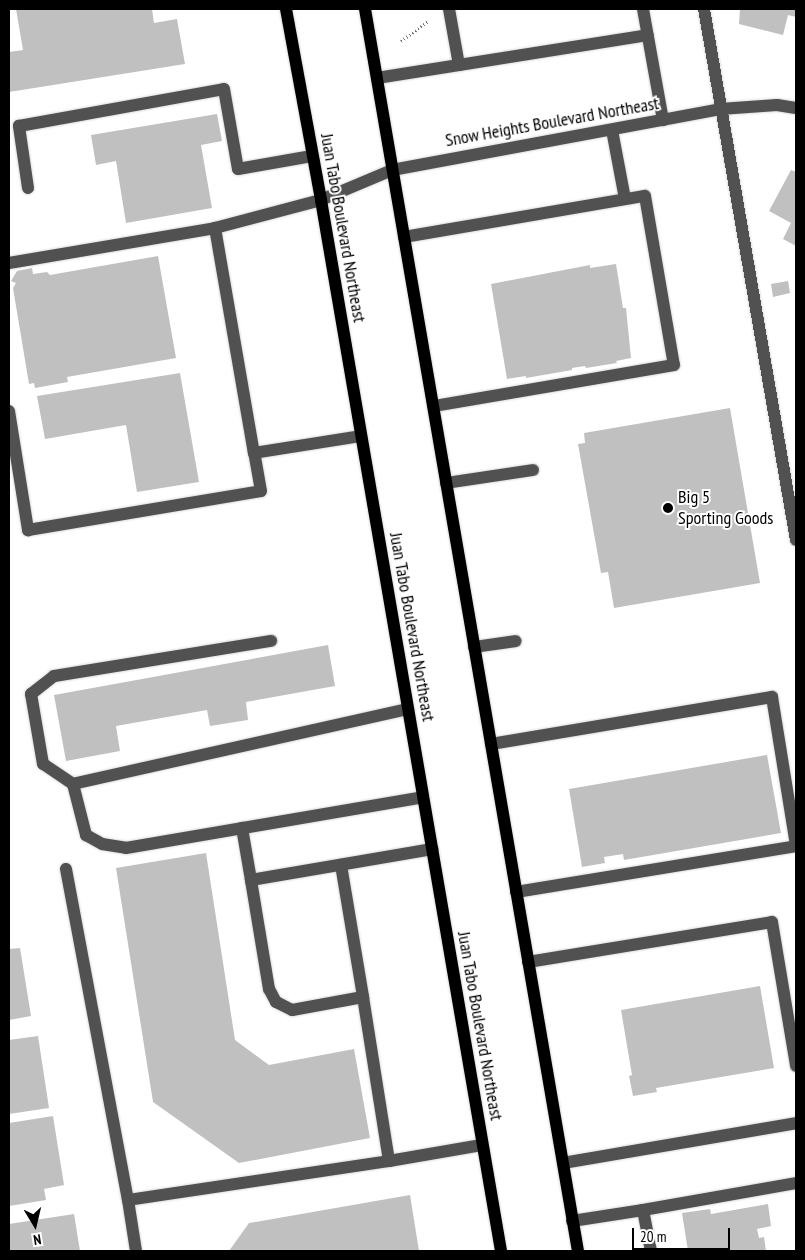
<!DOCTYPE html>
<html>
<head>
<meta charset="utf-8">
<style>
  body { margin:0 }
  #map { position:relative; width:805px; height:1260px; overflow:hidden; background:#fff; font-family:"PT Sans Narrow",sans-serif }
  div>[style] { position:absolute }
  .building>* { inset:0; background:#c0c0c0 }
  .path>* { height:3px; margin-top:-1.5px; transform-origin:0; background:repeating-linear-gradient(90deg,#737373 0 1px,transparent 0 3.5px) }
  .roads { filter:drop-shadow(0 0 1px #dbdbdb) drop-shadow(0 0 1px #dbdbdb) }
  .minor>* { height:12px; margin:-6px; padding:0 6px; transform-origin:6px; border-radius:6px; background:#515151 }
  .major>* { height:12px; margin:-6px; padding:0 6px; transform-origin:6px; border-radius:6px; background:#000 }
  .dots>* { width:14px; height:14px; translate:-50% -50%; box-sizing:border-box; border:2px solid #fff; border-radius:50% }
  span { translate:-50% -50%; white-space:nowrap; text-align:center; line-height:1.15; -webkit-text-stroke:4px #fff; paint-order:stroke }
  .street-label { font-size:18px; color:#000 }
  .poi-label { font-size:18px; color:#000 }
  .left { translate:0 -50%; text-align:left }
  .frame { position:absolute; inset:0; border:10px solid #000; pointer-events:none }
  .north { position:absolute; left:10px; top:1200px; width:50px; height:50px; -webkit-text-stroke:4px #fff; paint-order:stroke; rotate:171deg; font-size:14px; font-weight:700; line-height:20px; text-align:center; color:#000 }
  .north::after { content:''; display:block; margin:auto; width:18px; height:22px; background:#000; clip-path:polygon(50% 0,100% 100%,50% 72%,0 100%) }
  .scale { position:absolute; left:632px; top:1228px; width:98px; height:22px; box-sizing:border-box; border:2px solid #000; border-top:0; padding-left:6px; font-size:15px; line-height:18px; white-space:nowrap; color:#000; -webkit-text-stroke:4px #fff; paint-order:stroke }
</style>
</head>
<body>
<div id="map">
  <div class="building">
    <i style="clip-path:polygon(16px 9px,152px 9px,154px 23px,177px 19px,185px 64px,9px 92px,9px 52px,23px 50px)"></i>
    <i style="clip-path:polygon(740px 9px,796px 9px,796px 17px,788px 15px,783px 35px,739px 24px)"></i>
    <i style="clip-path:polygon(217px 114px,222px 141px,201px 145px,212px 208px,126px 223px,116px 161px,96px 165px,91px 135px)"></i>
    <i style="clip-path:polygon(791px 170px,796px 172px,796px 246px,783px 239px,791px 223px,769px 211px)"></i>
    <i style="clip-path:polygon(158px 256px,176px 358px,67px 377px,68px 382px,35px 388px,34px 383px,29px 384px,13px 288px,16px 283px,11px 281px,17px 271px,32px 268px,33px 274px,47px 272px,50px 275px)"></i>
    <i style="clip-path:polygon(616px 264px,623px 308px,626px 308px,631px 358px,616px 361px,617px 363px,586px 368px,585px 366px,572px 368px,572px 370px,526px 378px,526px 376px,507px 379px,491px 284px,590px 265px,590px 268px)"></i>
    <i style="clip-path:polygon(788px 281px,790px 293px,773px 297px,771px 284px)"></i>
    <i style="clip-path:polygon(180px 373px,199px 482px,137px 492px,126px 425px,45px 439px,37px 396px)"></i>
    <i style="clip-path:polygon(730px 408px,760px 583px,614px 608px,608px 572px,601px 573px,578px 444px,585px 443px,584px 433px)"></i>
    <i style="clip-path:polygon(328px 645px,335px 686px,246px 702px,248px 720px,210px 726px,207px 710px,116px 726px,120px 751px,66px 761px,54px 695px)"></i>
    <i style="clip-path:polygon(767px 755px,781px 833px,624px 860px,623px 854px,604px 857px,605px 863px,582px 867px,569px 789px)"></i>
    <i style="clip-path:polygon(206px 853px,235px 1040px,269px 1065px,354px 1049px,370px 1138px,239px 1163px,153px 1102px,116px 868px)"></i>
    <i style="clip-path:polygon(20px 948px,31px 1016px,9px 1020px,9px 949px)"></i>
    <i style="clip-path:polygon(760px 986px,774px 1068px,656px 1088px,657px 1092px,633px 1096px,629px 1076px,632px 1075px,621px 1010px)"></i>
    <i style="clip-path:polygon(38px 1036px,49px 1108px,9px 1114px,9px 1040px)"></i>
    <i style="clip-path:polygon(53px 1116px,64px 1185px,44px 1189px,46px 1200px,9px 1206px,9px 1123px)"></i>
    <i style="clip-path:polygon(410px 1195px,419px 1251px,229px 1251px,249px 1223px)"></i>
    <i style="clip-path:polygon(768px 1204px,771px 1226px,757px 1229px,759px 1238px,764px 1237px,766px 1251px,688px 1251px,682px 1213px,710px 1209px,711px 1214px)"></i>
    <i style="clip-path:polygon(74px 1214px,80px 1251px,9px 1251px,9px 1224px)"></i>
  </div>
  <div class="path">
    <i style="left:401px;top:41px;width:34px;rotate:-36deg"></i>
  </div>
  <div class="roads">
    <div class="minor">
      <i style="left:643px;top:9px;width:113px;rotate:79.8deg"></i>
      <i style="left:704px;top:9px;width:539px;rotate:80.17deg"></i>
      <i style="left:459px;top:65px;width:191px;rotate:-9deg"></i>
      <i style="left:377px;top:78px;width:83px;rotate:-9deg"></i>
      <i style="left:459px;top:65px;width:57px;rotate:-100.1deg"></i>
      <i style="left:612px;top:130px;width:70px;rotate:79.3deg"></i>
      <i style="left:28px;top:188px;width:63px;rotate:-98.3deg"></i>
      <i style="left:19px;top:126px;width:208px;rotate:-10.2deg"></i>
      <i style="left:224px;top:89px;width:81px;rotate:80.1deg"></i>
      <i style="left:238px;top:169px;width:75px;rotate:-10deg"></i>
      <i style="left:215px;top:228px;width:228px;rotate:80.2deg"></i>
      <i style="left:254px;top:453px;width:108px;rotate:-9deg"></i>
      <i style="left:404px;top:237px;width:244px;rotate:-9.7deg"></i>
      <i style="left:645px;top:196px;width:171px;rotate:80.3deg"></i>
      <i style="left:674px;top:365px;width:244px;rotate:170.3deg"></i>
      <i style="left:9px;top:263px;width:209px;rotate:-9.6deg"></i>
      <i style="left:215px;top:228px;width:110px;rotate:-14.8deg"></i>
      <i style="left:321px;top:200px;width:77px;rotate:-22.9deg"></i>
      <i style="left:392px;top:170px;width:334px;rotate:-10.5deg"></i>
      <i style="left:720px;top:109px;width:57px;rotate:-4deg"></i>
      <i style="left:777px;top:105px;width:19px;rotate:9deg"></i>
      <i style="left:9px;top:411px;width:121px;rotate:80.9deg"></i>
      <i style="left:28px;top:530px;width:236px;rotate:-9.5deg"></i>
      <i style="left:261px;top:491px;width:39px;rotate:-100deg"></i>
      <i style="left:446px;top:483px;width:88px;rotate:-8.5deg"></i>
      <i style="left:474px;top:647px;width:42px;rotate:-8.1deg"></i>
      <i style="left:408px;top:709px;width:343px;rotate:167.4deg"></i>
      <i style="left:73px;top:784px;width:53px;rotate:75.7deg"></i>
      <i style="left:86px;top:835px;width:18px;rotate:29deg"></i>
      <i style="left:102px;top:844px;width:24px;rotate:9deg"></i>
      <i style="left:126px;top:848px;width:301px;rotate:-9.7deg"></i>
      <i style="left:491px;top:744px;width:285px;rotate:-9.5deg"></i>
      <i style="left:772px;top:697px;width:150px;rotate:80.8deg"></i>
      <i style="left:73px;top:784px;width:36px;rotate:-146deg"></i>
      <i style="left:43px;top:764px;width:71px;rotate:-99.7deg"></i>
      <i style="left:31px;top:694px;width:29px;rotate:-38deg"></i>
      <i style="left:54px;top:676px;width:220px;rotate:-9.2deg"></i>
      <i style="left:242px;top:828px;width:53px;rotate:80.2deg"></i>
      <i style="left:341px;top:865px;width:134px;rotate:80.5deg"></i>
      <i style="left:66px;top:869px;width:337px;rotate:79.4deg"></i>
      <i style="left:516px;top:892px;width:284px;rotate:-9.3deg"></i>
      <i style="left:528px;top:962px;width:247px;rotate:-9.3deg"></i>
      <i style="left:772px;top:922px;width:146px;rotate:80.5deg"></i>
      <i style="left:389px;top:1161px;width:94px;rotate:-9.8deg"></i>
      <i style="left:563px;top:1163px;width:236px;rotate:-9.7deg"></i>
      <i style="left:643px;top:1210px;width:155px;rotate:-10deg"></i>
      <i style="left:572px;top:1221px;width:72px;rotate:-8.8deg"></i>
      <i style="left:643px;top:1210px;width:42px;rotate:79deg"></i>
      <i style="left:136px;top:1251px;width:52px;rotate:-98.9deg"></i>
      <i style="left:128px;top:1200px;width:264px;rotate:-8.5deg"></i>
      <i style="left:389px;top:1161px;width:166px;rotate:-99deg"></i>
      <i style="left:363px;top:997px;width:72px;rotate:169.6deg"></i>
      <i style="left:292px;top:1010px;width:18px;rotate:-153deg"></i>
      <i style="left:276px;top:1002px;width:15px;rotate:-118deg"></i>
      <i style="left:269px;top:989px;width:110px;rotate:-99.4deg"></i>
      <i style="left:251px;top:880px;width:184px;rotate:-9.7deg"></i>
    </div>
    <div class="major">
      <i style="left:286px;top:9px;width:194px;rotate:79.6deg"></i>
      <i style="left:321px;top:200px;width:1066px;rotate:80.28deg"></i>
      <i style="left:365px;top:9px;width:1260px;rotate:80.27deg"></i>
    </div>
  </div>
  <div class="dots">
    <i style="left:668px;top:508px;background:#000"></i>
  </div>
  <div class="street-label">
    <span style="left:552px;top:122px;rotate:-10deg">Snow Heights Boulevard Northeast</span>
    <span style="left:343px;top:228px;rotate:80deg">Juan Tabo Boulevard Northeast</span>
    <span style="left:412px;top:627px;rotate:80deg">Juan Tabo Boulevard Northeast</span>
    <span style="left:480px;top:1026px;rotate:80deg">Juan Tabo Boulevard Northeast</span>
  </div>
  <div class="poi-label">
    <span class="left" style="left:678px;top:508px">Big 5<br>Sporting Goods</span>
  </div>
  <div class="frame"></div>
  <div class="north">N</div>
  <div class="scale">20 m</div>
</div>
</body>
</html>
